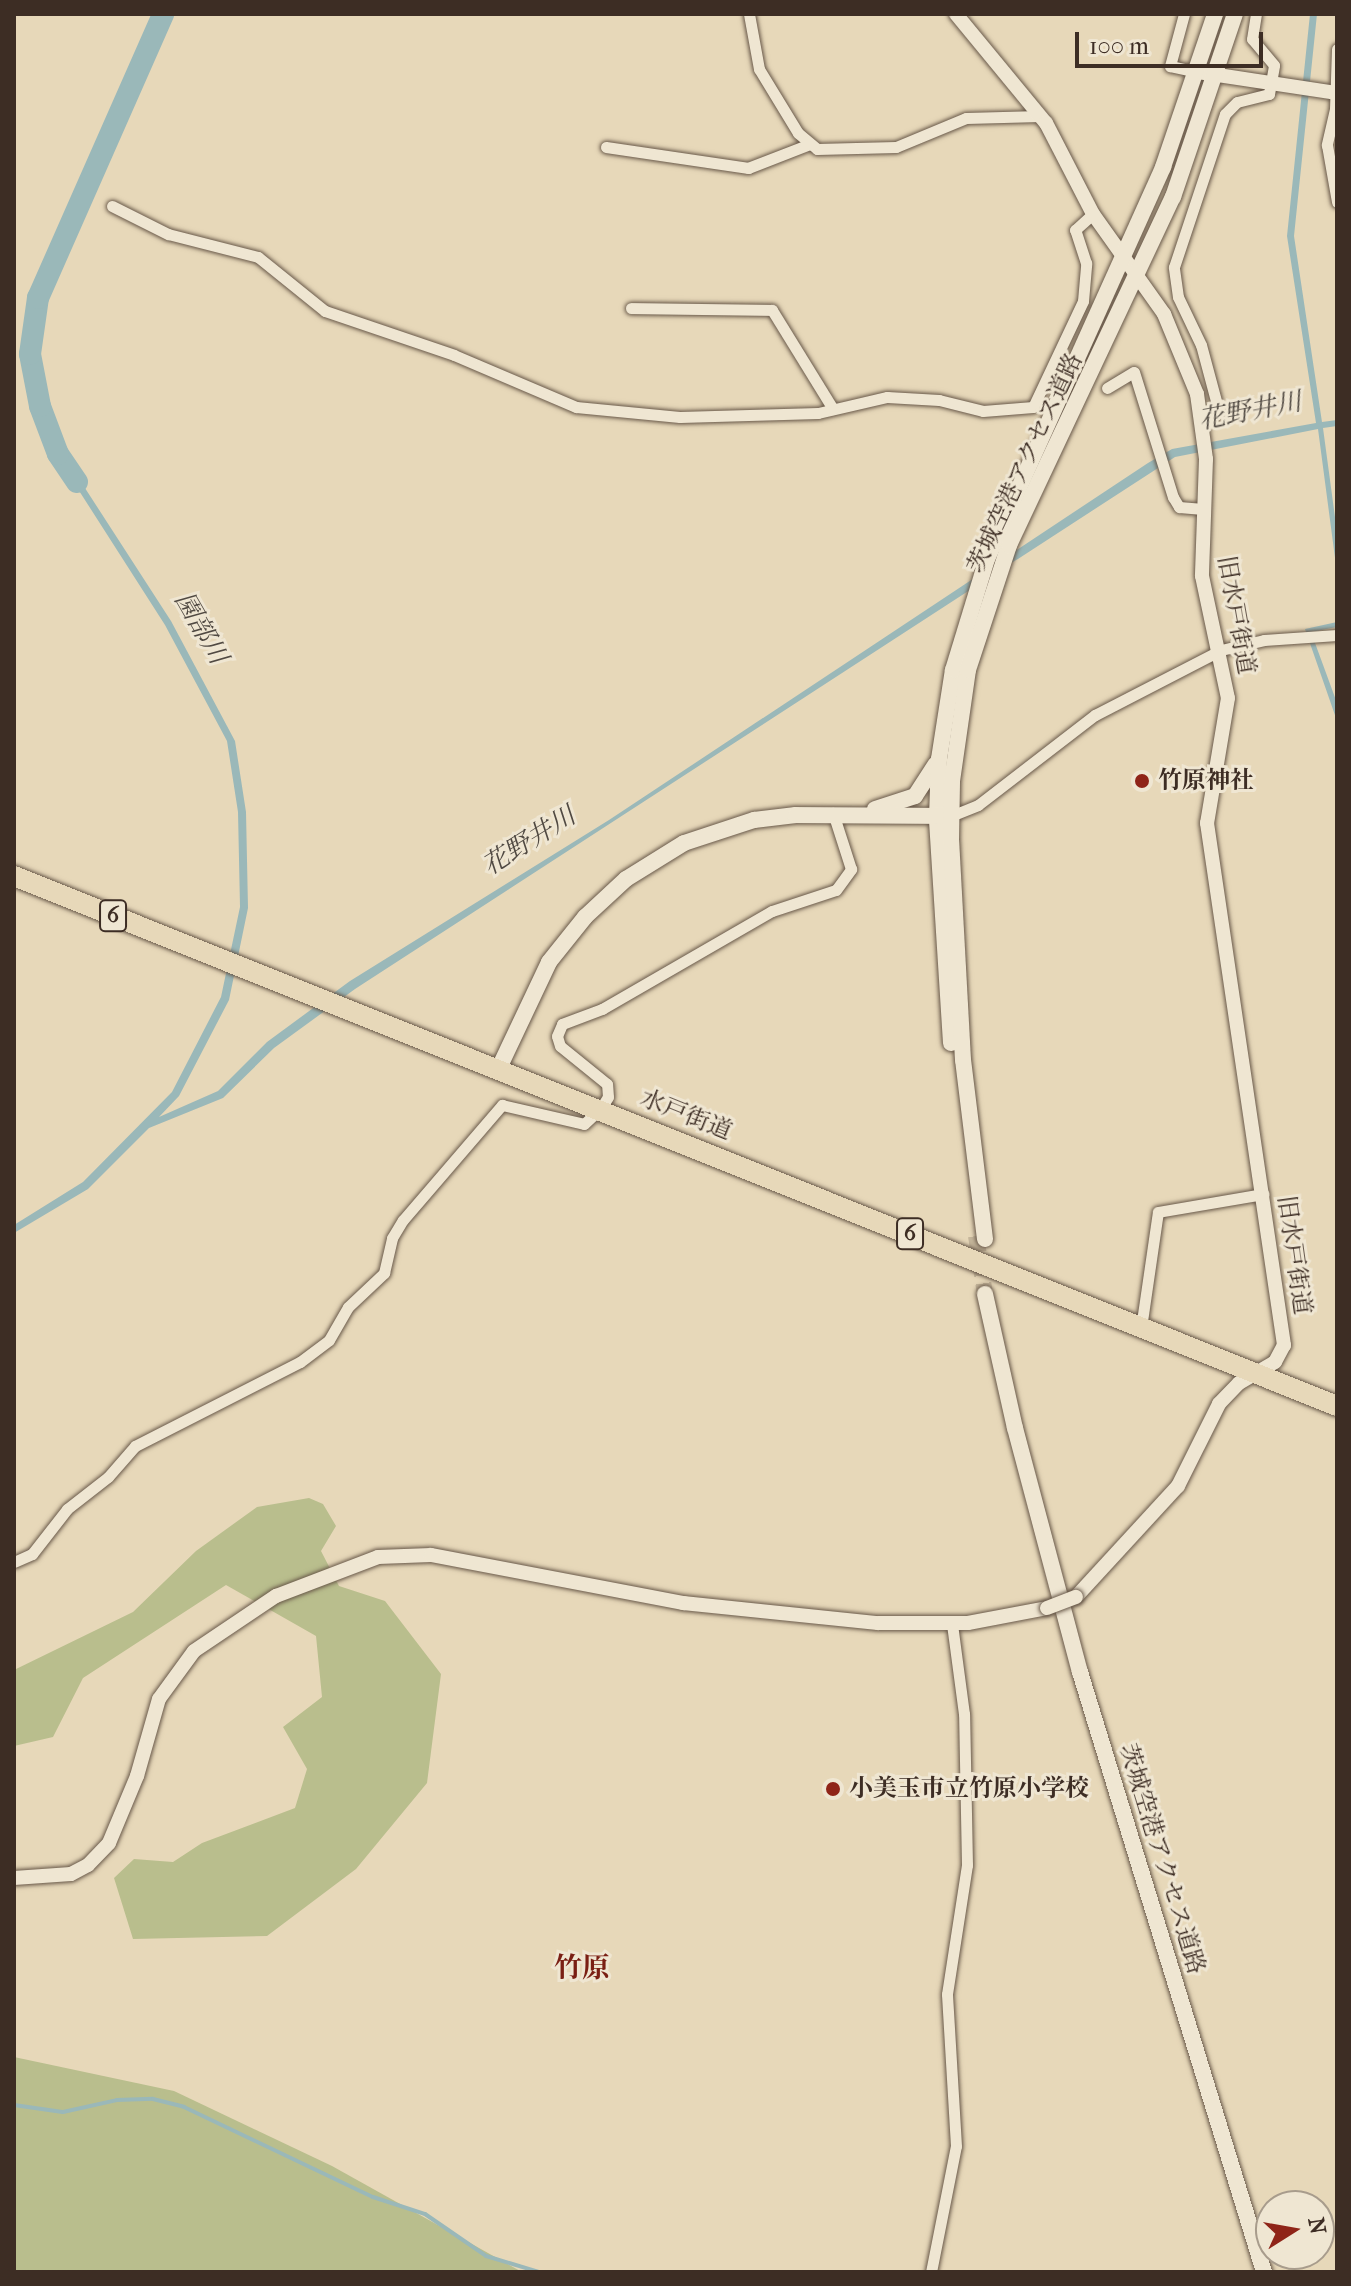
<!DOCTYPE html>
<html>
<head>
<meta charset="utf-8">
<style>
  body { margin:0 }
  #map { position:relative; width:1351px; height:2286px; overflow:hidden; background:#e7d8b9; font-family:"IM FELL French Canon","Noto Serif JP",serif }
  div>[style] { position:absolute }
  .green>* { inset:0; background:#b9be8d }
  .water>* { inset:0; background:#9ab8b9 }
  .stream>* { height:4px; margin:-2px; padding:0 2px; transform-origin:2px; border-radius:2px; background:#9ab8b9 }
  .river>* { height:22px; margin:-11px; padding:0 11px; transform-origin:11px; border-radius:11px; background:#9ab8b9 }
  .secondary-tunnel>* { height:16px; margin-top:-8px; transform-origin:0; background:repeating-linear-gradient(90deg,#c5b69b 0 16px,transparent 0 24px) }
  .roads { filter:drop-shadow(0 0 2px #685849) drop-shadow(0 0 2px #685849) }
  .minor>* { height:11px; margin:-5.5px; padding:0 5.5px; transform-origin:5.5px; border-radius:5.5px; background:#efe6d2 }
  .tertiary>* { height:14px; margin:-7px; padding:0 7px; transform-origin:7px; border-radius:7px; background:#efe6d2 }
  .secondary>* { height:16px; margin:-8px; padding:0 8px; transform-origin:8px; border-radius:8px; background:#efe6d2 }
  .trunk>* { height:20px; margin:-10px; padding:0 10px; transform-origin:10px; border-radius:10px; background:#e7d8b9 }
  .bridges { filter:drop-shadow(0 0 2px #685849) drop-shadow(0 0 2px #685849) }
  .tertiary-bridge>* { height:14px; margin:-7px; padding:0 7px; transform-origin:7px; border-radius:7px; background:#efe6d2 }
  .dots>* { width:22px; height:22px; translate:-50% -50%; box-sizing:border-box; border:4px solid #efe6d2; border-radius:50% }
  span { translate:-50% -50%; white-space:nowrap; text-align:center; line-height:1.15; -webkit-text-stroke:6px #efe6d2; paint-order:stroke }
  .shield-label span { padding:2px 6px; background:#efe6d2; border:2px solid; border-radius:6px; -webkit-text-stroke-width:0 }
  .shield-label { font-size:22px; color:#3d2d24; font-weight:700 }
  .street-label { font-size:24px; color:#3d2d24 }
  .poi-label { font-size:24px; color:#3d2d24; font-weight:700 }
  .left { translate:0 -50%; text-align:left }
  .water-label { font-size:26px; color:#504942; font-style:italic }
  .quarter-label { font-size:28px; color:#7a1f14; font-weight:700 }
  .frame { position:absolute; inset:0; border:16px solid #3d2d24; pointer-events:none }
  .north { position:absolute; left:1255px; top:2190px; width:80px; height:80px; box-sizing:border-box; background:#efe6d2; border:2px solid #a89c8c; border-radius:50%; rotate:79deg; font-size:22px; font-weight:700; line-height:32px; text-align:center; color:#3d2d24 }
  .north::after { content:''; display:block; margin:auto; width:28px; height:36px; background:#8f2418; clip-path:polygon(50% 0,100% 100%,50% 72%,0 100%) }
  .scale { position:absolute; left:1075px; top:32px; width:188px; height:36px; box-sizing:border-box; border:4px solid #3d2d24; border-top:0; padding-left:10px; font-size:24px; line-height:28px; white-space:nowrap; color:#3d2d24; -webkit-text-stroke:6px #efe6d2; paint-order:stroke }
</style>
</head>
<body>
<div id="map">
  <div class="green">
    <i style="clip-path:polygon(309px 1498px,323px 1504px,336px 1526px,321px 1551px,339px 1586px,385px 1601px,441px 1674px,427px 1783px,356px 1869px,267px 1936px,133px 1939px,114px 1878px,134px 1859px,173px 1862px,202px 1843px,295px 1808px,307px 1769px,283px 1727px,322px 1697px,316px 1636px,226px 1585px,83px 1678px,53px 1737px,14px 1746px,14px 1670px,133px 1612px,196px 1551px,257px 1507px)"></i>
    <i style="clip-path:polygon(14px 2057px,174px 2091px,332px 2166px,522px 2272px,14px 2272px)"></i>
  </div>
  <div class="water">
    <i style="clip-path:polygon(1310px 14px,1317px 14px,1294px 236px,1322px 422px,1337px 420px,1337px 426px,1323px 428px,1337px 532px,1337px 573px,1318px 429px,1175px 457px,355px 989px,274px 1048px,223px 1098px,149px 1128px,88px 1189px,14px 1233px,14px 1225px,83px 1182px,172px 1092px,221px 997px,240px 907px,238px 812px,227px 741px,165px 625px,60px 461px,61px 451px,171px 621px,235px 741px,246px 812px,248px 908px,229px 1000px,179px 1096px,159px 1117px,218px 1091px,267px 1042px,350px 981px,609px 820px,1148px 463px,1172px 449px,1316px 423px,1287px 236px)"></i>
    <i style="clip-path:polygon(1337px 622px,1337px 627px,1311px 632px,1337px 703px,1337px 721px,1305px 629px)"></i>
  </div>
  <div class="stream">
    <i style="left:14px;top:2105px;width:49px;rotate:8.1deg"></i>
    <i style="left:63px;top:2112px;width:55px;rotate:-12.5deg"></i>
    <i style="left:117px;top:2100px;width:36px;rotate:-2deg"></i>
    <i style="left:153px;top:2099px;width:32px;rotate:14deg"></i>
    <i style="left:184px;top:2107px;width:209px;rotate:25.5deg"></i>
    <i style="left:373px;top:2197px;width:55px;rotate:18.1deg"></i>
    <i style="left:425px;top:2214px;width:74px;rotate:34.5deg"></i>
    <i style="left:486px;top:2256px;width:55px;rotate:16.8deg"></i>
  </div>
  <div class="river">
    <i style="left:77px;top:482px;width:34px;rotate:-124deg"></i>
    <i style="left:58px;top:454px;width:51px;rotate:-110.6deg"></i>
    <i style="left:40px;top:406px;width:53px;rotate:-100.9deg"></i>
    <i style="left:30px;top:354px;width:57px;rotate:-81.9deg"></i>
    <i style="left:38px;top:298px;width:310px;rotate:-66.2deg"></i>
  </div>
  <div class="secondary-tunnel">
    <i style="left:976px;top:1236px;width:59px;rotate:81.2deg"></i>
  </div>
  <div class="roads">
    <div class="minor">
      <i style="left:749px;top:14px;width:56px;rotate:79.7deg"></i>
      <i style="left:759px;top:69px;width:75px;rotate:58.6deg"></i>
      <i style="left:798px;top:133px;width:25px;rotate:40deg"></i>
      <i style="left:817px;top:149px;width:79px;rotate:-1.5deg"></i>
      <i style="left:896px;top:147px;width:76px;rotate:-22.5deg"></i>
      <i style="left:966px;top:118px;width:74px;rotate:-1.5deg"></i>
      <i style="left:1184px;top:14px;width:54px;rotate:105.1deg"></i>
      <i style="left:1170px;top:66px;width:29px;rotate:12deg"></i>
      <i style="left:1337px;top:49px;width:60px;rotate:91.9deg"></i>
      <i style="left:1335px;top:109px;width:37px;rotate:103deg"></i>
      <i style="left:1327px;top:145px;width:58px;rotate:80deg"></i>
      <i style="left:606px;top:147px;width:144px;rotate:8.4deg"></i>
      <i style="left:748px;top:168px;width:66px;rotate:-21.2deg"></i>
      <i style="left:112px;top:206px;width:63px;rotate:26.6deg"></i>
      <i style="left:168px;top:234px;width:93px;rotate:14.3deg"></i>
      <i style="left:258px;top:257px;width:86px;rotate:38.9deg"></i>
      <i style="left:325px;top:311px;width:136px;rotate:18.8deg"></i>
      <i style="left:454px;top:355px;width:133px;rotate:23.1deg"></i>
      <i style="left:576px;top:407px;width:104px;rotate:5.5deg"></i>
      <i style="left:680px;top:417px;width:138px;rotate:-1.7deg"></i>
      <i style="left:818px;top:413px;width:71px;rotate:-13.1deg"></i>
      <i style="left:887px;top:397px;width:52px;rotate:3.3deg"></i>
      <i style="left:939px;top:400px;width:45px;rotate:14deg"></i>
      <i style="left:983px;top:411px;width:50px;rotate:-4.6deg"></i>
      <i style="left:1033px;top:407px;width:117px;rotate:-64.7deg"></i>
      <i style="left:1083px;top:301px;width:38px;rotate:-85deg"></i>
      <i style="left:1086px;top:263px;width:35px;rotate:-108deg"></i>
      <i style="left:1075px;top:230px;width:24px;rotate:-42deg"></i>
      <i style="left:631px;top:308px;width:141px;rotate:0.8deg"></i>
      <i style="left:772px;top:310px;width:116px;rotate:58.4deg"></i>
      <i style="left:1107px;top:388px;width:31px;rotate:-31deg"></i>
      <i style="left:1134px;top:372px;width:131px;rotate:72.7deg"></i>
      <i style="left:1173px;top:497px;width:12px;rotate:59deg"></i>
      <i style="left:1179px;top:507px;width:24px;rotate:5deg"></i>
      <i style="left:1203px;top:424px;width:20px;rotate:-37deg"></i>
      <i style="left:1219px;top:412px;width:69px;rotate:-105deg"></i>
      <i style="left:1201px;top:345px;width:53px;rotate:-115.6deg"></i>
      <i style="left:1178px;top:297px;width:30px;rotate:-98deg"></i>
      <i style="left:1174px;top:267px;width:161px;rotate:-71.6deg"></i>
      <i style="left:1225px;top:114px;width:17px;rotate:-45deg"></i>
      <i style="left:1237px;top:102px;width:33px;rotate:-14deg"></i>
      <i style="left:1269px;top:94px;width:29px;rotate:-80deg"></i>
      <i style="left:1274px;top:65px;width:34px;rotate:-130deg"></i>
      <i style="left:1252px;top:39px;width:25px;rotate:-81deg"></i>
      <i style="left:951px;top:816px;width:29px;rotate:-22deg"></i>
      <i style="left:978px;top:805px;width:148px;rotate:-37.6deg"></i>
      <i style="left:1095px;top:715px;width:142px;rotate:-27.3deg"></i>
      <i style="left:1221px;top:650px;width:44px;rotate:-13.1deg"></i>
      <i style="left:1264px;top:640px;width:73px;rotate:-3.9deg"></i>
      <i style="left:1141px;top:1328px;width:117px;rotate:-81.7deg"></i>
      <i style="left:1158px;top:1212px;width:107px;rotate:-9.7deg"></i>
      <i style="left:14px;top:1562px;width:20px;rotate:-24deg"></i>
      <i style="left:32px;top:1554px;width:57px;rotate:-52.1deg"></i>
      <i style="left:67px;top:1509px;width:52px;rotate:-38deg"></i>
      <i style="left:108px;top:1477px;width:41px;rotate:-48.9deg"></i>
      <i style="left:135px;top:1446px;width:185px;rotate:-27deg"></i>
      <i style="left:300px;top:1362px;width:36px;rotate:-37deg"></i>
      <i style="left:329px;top:1340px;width:38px;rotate:-60deg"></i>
      <i style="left:348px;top:1307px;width:50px;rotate:-43.4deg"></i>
      <i style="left:384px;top:1273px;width:36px;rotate:-77deg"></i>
      <i style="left:392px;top:1238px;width:21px;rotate:-59deg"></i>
      <i style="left:403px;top:1220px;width:152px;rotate:-49.3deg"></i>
      <i style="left:502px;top:1105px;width:84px;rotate:13deg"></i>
      <i style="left:584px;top:1124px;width:23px;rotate:-43deg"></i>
      <i style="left:601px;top:1108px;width:13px;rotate:-58deg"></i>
      <i style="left:608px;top:1097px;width:13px;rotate:-94deg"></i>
      <i style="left:607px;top:1084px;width:60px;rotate:-141deg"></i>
      <i style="left:560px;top:1046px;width:10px;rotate:-107deg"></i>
      <i style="left:557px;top:1036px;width:13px;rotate:-67deg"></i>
      <i style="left:562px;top:1024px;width:43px;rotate:-20.6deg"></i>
      <i style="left:602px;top:1009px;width:196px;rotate:-30deg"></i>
      <i style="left:772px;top:911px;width:67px;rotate:-18.2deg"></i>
      <i style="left:836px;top:890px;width:26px;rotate:-54deg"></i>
      <i style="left:851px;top:869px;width:59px;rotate:-107.8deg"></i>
      <i style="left:931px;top:2272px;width:128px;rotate:-78.8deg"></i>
      <i style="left:956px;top:2146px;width:152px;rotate:-93.4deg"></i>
      <i style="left:947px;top:1994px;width:131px;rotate:-81.2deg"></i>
      <i style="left:967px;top:1865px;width:151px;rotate:-91.1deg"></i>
      <i style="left:964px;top:1714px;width:91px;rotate:-97.6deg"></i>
    </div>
    <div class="tertiary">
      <i style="left:956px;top:14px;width:141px;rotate:50.5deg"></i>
      <i style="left:1046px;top:123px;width:102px;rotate:62.7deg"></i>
      <i style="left:1093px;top:214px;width:123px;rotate:54.6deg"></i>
      <i style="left:1164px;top:314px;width:87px;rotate:67.6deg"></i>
      <i style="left:1197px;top:394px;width:66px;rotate:82.1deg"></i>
      <i style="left:1206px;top:459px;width:117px;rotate:92deg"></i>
      <i style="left:1202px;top:576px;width:125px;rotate:78deg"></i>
      <i style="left:1228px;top:698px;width:127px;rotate:99.5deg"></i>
      <i style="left:1207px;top:823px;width:528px;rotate:81.61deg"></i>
      <i style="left:1284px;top:1345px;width:19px;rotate:118deg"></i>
      <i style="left:1275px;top:1362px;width:42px;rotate:149.7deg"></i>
      <i style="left:1239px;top:1383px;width:29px;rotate:134deg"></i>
      <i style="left:1219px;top:1404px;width:92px;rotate:116.6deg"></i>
      <i style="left:1178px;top:1486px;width:151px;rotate:132.6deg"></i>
      <i style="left:1198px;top:72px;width:141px;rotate:8.6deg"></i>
      <i style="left:14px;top:1878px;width:57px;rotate:-4deg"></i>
      <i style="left:71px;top:1874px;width:19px;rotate:-28deg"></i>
      <i style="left:88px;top:1865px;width:30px;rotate:-46deg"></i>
      <i style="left:109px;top:1843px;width:73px;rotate:-67.3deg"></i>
      <i style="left:137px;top:1776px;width:80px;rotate:-74.1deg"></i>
      <i style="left:159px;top:1699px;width:59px;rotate:-53.9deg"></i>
      <i style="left:194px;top:1651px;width:99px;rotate:-33.9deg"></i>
      <i style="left:276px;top:1596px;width:109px;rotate:-20.9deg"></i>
      <i style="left:378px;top:1557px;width:53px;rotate:-2.2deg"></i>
      <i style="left:431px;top:1555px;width:257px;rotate:10.8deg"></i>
      <i style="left:683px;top:1603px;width:196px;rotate:5.9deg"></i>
      <i style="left:878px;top:1623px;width:90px"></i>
      <i style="left:968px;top:1623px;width:80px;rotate:-10.8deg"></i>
    </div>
    <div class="secondary">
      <i style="left:875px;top:809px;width:42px;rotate:-18deg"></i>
      <i style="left:915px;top:796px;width:38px;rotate:-57deg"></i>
      <i style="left:951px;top:1043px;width:225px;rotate:-93.6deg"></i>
      <i style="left:937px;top:818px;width:59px;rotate:-88.1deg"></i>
      <i style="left:939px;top:759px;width:90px;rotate:-81.1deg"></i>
      <i style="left:953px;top:670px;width:116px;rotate:-73deg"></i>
      <i style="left:987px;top:559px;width:430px;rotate:-65.8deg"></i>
      <i style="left:1163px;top:167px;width:162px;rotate:-71.2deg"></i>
      <i style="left:499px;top:1068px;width:117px;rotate:-64.7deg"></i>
      <i style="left:549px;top:962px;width:58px;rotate:-51.3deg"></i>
      <i style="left:585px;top:917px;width:56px;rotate:-42.8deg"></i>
      <i style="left:626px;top:879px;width:68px;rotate:-31.8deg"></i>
      <i style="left:684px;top:843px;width:74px;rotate:-18.2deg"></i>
      <i style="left:754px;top:820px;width:42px;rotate:-6.8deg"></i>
      <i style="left:796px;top:815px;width:150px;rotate:0.4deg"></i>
      <i style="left:985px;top:1239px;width:180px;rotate:-97deg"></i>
      <i style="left:963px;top:1060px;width:220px;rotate:-93.1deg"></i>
      <i style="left:951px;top:840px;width:59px;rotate:-89deg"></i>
      <i style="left:952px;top:781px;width:112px;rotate:-81.8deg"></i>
      <i style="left:968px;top:670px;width:132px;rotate:-71.8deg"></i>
      <i style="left:1009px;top:545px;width:385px;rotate:-64.8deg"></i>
      <i style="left:1173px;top:197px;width:193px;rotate:-71.3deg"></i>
      <i style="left:985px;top:1294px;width:137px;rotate:77.4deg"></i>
      <i style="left:1015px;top:1428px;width:253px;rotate:75.1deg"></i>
      <i style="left:1080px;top:1672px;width:628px;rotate:72.95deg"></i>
    </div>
    <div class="trunk">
      <i style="left:14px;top:876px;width:1425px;rotate:21.83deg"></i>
    </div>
  </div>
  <div class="bridges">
    <div class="tertiary-bridge">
      <i style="left:1047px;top:1608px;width:31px;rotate:-21deg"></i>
    </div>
  </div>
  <div class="dots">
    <i style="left:1142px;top:781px;background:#8f2418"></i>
    <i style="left:833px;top:1789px;background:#8f2418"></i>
  </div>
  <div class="shield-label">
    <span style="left:113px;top:916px">6</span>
    <span style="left:910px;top:1234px">6</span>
  </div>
  <div class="street-label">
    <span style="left:1025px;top:463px;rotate:-65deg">茨城空港アクセス道路</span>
    <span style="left:1236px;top:615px;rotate:80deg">旧水戸街道</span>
    <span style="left:686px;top:1115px;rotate:22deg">水戸街道</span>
    <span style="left:1294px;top:1255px;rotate:82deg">旧水戸街道</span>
    <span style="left:1162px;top:1859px;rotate:73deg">茨城空港アクセス道路</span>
  </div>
  <div class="poi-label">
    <span class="left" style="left:1158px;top:781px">竹原神社</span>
    <span class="left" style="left:849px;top:1789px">小美玉市立竹原小学校</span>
  </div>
  <div class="water-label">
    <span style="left:1250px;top:411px;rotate:-11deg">花野井川</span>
    <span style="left:201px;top:628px;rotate:60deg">園部川</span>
    <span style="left:529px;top:841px;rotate:-32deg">花野井川</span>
  </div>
  <div class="quarter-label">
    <span style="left:582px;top:1968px">竹原</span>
  </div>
  <div class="frame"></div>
  <div class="north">N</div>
  <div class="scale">100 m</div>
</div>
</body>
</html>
